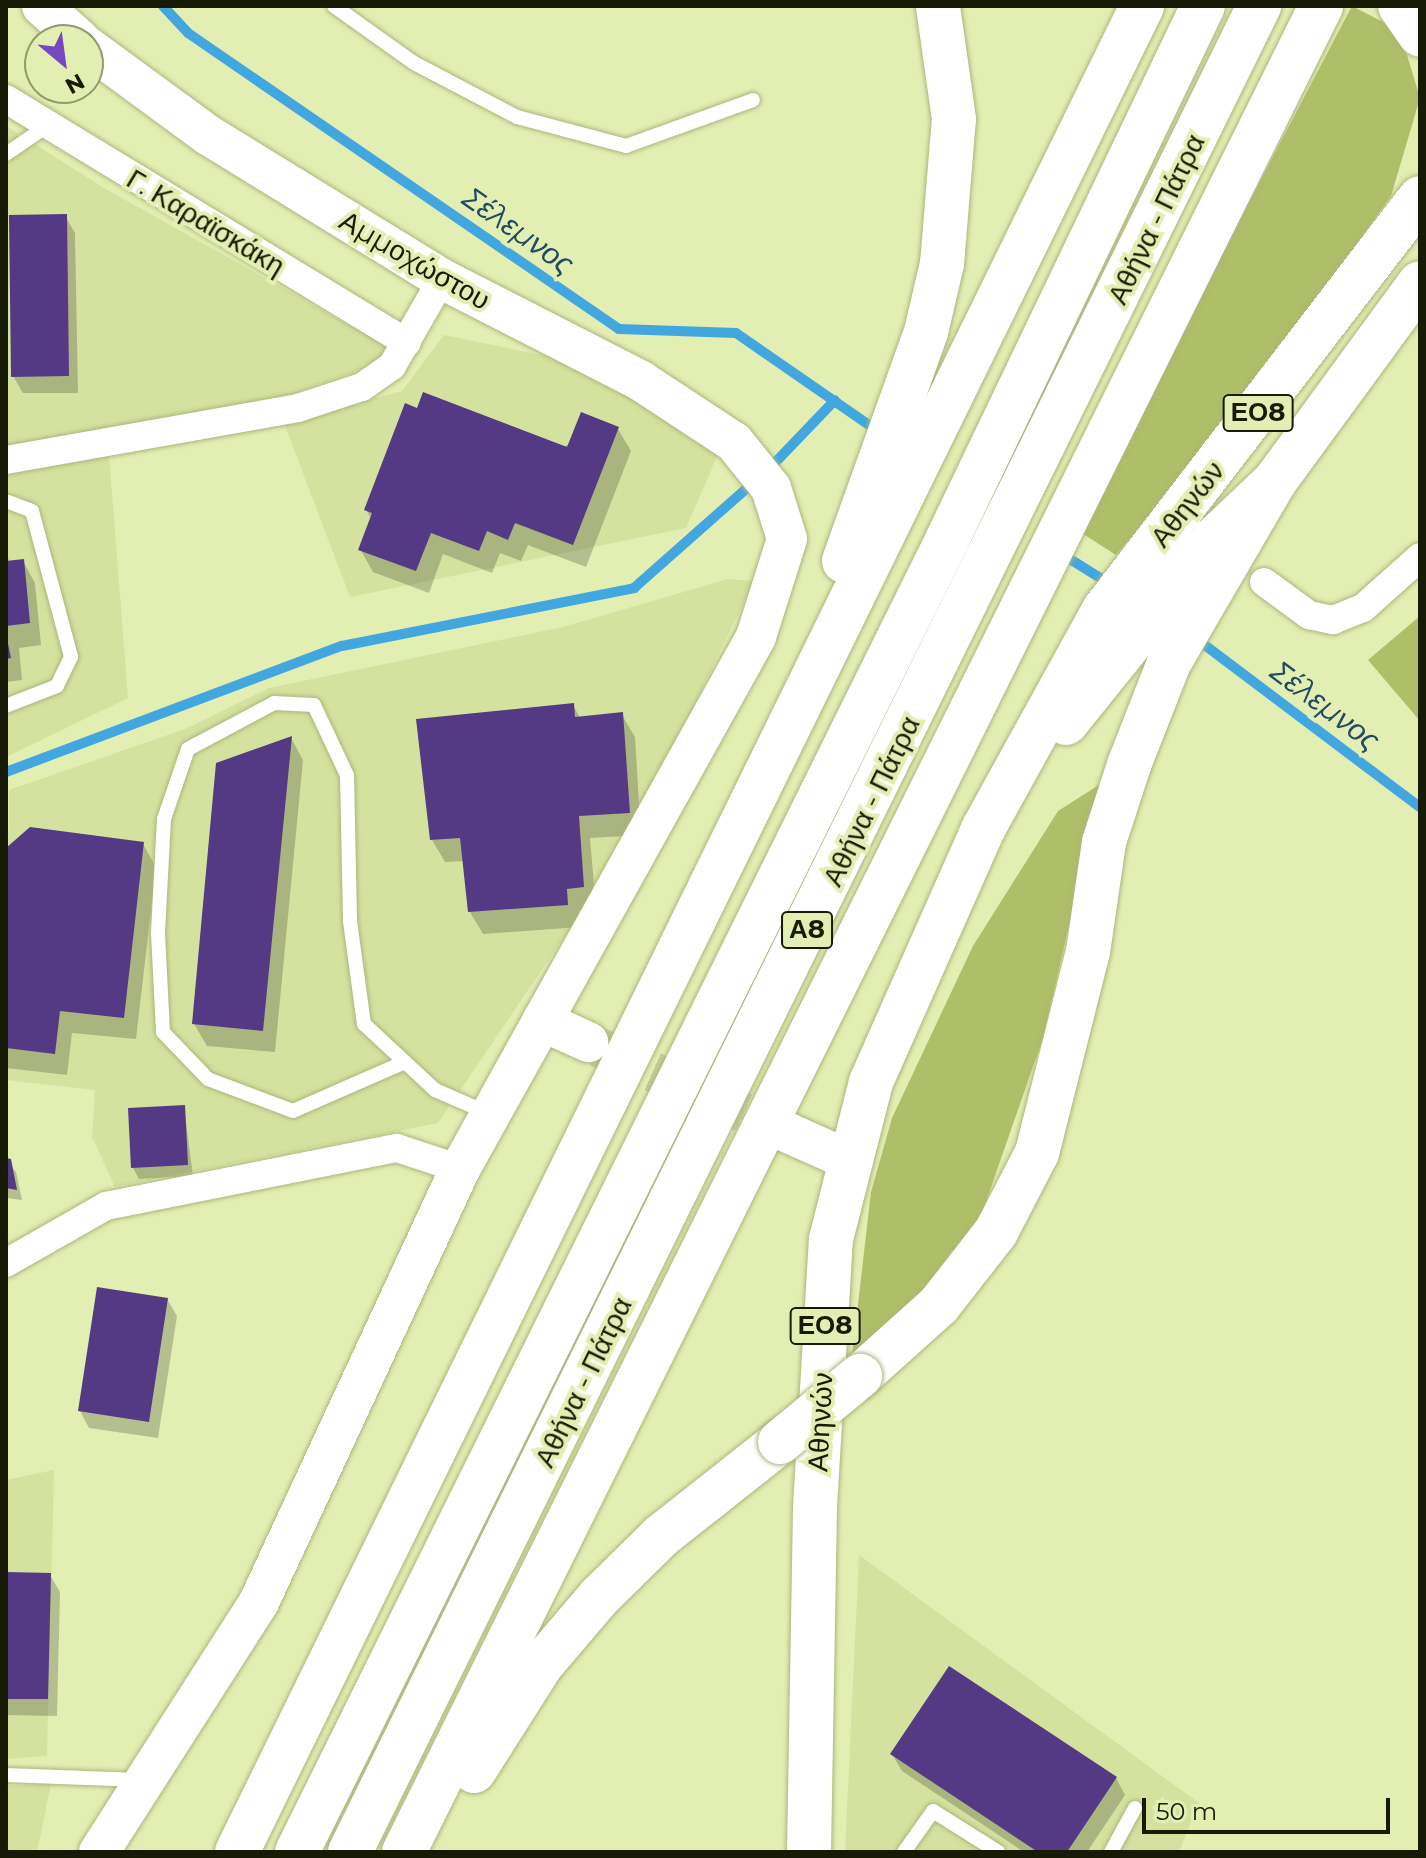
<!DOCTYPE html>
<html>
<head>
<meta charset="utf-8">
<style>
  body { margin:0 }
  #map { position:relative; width:1426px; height:1858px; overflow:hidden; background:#e3eeb3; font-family:Montserrat,sans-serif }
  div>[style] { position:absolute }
  .built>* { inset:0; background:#d5e29f }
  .green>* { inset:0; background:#afbe68 }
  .shadow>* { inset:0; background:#0003 }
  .stream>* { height:10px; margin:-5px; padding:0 5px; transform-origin:5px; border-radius:5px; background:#43a7df }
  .building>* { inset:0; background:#543985 }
  .secondary-tunnel>* { height:40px; margin-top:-20px; transform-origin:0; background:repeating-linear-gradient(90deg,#c4ce99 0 40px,transparent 0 60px) }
  .roads { filter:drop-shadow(0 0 2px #abb67c) drop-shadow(0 0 2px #abb67c) }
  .lane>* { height:14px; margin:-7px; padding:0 7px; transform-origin:7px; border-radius:7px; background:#fff }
  .street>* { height:28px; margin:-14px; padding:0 14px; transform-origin:14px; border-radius:14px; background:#fff }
  .secondary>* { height:40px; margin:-20px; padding:0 20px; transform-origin:20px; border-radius:20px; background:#fff }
  .primary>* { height:44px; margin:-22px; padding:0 22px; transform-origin:22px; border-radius:22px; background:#fff }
  .highway>* { height:44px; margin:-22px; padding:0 22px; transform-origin:22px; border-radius:22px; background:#fff }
  .bridges { filter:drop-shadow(0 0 2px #abb67c) drop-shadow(0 0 2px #abb67c) }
  .highway-bridge>* { height:44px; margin:-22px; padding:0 22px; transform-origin:22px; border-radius:22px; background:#fff }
  span { translate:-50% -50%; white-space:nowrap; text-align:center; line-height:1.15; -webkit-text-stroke:8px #e3eeb3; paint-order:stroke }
  .shield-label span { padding:2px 6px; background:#e3eeb3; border:2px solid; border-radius:6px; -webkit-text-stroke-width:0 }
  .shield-label { font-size:26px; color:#171b05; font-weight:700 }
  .street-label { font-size:28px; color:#171b05 }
  .water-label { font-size:30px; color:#224b63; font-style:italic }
  .frame { position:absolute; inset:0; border:8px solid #171b05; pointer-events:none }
  .north { position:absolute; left:24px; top:24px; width:80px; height:80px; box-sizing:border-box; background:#e3eeb3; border:2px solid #919a6d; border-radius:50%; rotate:151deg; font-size:22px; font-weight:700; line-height:32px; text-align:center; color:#171b05 }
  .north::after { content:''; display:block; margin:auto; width:28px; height:36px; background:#7547c0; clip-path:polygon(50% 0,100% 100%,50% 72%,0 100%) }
  .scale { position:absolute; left:1142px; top:1798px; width:248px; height:36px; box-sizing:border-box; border:4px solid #171b05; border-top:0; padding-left:10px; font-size:24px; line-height:28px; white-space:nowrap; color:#171b05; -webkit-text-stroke:6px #e3eeb3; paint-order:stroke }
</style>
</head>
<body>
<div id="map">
  <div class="built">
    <i style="clip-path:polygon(6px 126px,104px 188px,388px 347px,374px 365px,283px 397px,6px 447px)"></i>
    <i style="clip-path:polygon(444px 335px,570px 361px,719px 452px,686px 528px,350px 597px,284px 423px,402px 391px)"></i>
    <i style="clip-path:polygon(109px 454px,128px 698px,6px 757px,6px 472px)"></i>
    <i style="clip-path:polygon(728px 579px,754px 581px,628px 843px,438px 1123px,115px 1187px,92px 1137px,95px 1090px,6px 1080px,9px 790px,185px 729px,269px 688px,563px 627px)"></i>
    <i style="clip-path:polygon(54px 1470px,47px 1756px,6px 1759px,6px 1480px)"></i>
    <i style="clip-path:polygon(859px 1555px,1199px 1803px,1179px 1852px,845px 1852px)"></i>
    <i style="clip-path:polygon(51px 1784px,37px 1852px,6px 1852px,6px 1786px)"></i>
  </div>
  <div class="green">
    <i style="clip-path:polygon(1352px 6px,1385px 23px,1407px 55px,1420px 98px,1391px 196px,1234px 414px,1116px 555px,1077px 530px)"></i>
    <i style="clip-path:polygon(1420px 616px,1420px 721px,1368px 660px)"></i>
    <i style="clip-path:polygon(1102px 783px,1043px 1038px,982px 1213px,893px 1330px,851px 1365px,871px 1192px,892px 1118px,973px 946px,1058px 811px)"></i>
  </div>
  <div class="shadow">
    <i style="clip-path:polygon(65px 216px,75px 233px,78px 393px,23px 393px,13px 376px)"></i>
    <i style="clip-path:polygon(618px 429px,631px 451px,586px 567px,528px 545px,521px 561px,500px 553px,492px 573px,443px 554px,429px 593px,373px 572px,360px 549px,372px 520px,366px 510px)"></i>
    <i style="clip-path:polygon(6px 548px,9px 562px,23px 561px,35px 583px,41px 645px,19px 648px,22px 680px,6px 682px)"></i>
    <i style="clip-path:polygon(573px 705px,580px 718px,622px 715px,635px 737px,641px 835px,590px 838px,596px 909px,579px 911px,580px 927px,483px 934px,470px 912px,465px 861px,445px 862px,432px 840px)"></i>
    <i style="clip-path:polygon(291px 738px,303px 760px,275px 1052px,207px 1046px,194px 1024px)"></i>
    <i style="clip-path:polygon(143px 844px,156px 867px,136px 1039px,72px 1033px,67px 1075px,6px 1068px,6px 850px)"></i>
    <i style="clip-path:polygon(184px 1107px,193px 1176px,139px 1179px,133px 1168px)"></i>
    <i style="clip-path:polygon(6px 1160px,16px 1172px,22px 1200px,6px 1198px)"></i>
    <i style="clip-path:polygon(167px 1299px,177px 1316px,158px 1438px,89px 1428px,80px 1411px)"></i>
    <i style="clip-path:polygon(6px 1574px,50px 1575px,60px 1592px,57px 1716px,6px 1715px)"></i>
    <i style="clip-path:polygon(892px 1754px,1116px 1778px,1125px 1795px,1087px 1852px,1024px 1852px,902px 1771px)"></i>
  </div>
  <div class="stream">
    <i style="left:163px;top:6px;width:37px;rotate:47deg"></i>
    <i style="left:188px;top:33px;width:523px;rotate:34.48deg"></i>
    <i style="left:619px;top:329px;width:117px;rotate:2deg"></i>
    <i style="left:736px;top:333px;width:165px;rotate:34.7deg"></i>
    <i style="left:767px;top:471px;width:98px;rotate:-46.2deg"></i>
    <i style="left:1065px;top:556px;width:44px;rotate:31.9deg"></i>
    <i style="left:1202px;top:643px;width:273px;rotate:37deg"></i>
    <i style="left:6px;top:772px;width:359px;rotate:-20.6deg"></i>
    <i style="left:342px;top:646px;width:298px;rotate:-11.2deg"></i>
    <i style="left:634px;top:588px;width:162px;rotate:-41.5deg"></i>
  </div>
  <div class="building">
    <i style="clip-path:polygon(67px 214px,69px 376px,11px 377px,9px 215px)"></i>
    <i style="clip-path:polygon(423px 392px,567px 447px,581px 412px,619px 427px,573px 545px,515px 523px,508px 540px,487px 531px,479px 551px,431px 533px,416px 571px,358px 550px,372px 513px,364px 510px,405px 403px,417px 408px)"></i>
    <i style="clip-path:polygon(24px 559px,30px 623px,6px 626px,6px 561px)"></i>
    <i style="clip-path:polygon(6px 634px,11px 658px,6px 659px)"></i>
    <i style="clip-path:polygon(574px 703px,575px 717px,623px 712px,630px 813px,579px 816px,584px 887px,567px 889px,568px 905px,468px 912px,460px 838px,430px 840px,416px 719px)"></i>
    <i style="clip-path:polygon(292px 736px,263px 1031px,192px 1024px,216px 763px)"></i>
    <i style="clip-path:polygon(30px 827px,144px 842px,124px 1018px,60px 1011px,55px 1054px,6px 1048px,6px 848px)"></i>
    <i style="clip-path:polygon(185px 1105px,188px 1165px,131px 1168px,128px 1108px)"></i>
    <i style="clip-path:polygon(6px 1158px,11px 1159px,17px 1190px,6px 1188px)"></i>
    <i style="clip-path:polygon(97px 1287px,168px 1298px,149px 1422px,78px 1411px)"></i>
    <i style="clip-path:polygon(6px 1572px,51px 1573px,48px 1699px,6px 1699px)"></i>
    <i style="clip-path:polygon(949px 1666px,1117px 1777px,1067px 1852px,1038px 1852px,890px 1754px)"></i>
  </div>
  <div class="secondary-tunnel">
    <i style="left:598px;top:1047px;width:204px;rotate:24.3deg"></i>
  </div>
  <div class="roads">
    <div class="lane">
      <i style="left:334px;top:6px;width:98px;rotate:35.5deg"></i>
      <i style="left:414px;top:63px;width:116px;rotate:27.7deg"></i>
      <i style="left:517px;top:117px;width:113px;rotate:14.9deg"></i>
      <i style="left:626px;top:146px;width:135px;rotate:-19.9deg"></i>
      <i style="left:6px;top:154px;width:50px;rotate:-34.3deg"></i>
      <i style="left:6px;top:501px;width:28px;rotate:21deg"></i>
      <i style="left:32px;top:511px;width:151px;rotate:75deg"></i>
      <i style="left:71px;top:657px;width:32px;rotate:116deg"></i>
      <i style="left:57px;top:686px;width:55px;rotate:158.6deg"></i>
      <i style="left:405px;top:1062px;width:122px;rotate:156.4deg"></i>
      <i style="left:293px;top:1111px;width:91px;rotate:-159.4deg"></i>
      <i style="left:208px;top:1079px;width:65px;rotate:-133.8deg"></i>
      <i style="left:163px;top:1032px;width:99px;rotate:-92.9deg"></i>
      <i style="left:158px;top:933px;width:114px;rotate:-87deg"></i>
      <i style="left:164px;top:819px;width:74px;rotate:-71.1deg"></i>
      <i style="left:188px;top:749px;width:98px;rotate:-28.1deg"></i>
      <i style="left:274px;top:703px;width:40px;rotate:2.9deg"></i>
      <i style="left:314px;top:705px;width:77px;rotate:64.8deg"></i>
      <i style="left:347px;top:775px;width:146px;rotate:88.8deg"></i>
      <i style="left:350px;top:921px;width:104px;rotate:82.3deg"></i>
      <i style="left:364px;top:1024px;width:56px;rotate:42.8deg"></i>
      <i style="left:405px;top:1062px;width:41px;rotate:43deg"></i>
      <i style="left:435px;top:1090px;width:58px;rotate:23.5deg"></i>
      <i style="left:6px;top:1775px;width:134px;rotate:2.1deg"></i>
      <i style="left:904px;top:1852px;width:50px;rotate:-54.7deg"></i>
      <i style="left:933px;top:1811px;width:77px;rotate:32.2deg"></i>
      <i style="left:1111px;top:1852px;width:50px;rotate:-61.4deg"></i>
    </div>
    <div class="street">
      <i style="left:6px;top:99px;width:469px;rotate:31.3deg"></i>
      <i style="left:6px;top:460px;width:297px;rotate:-10.1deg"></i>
      <i style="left:298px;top:408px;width:67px;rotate:-18.2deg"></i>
      <i style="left:362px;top:387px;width:37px;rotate:-35deg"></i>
      <i style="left:392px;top:366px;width:100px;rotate:-60.1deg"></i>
      <i style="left:1264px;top:582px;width:56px;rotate:36.3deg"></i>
      <i style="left:1309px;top:615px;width:25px;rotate:12deg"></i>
      <i style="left:1333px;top:620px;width:32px;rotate:-22deg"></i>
      <i style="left:1363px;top:608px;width:76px;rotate:-41.8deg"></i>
      <i style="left:6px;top:1263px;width:115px;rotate:-29.7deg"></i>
      <i style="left:106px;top:1206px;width:297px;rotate:-11.3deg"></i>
      <i style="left:397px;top:1148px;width:66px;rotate:18.4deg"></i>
    </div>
    <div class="secondary">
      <i style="left:42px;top:6px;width:51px;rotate:41.8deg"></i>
      <i style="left:88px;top:47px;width:149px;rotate:36.3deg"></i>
      <i style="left:208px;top:135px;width:275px;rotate:31.6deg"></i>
      <i style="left:442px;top:279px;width:224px;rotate:27.1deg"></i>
      <i style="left:641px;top:381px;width:111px;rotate:33.3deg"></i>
      <i style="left:734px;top:442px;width:59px;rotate:51.2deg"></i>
      <i style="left:771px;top:488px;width:53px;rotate:72.6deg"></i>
      <i style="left:787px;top:539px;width:103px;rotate:107.6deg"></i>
      <i style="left:756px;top:637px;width:609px;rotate:119.09deg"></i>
      <i style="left:460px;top:1169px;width:477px;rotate:114.9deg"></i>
      <i style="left:259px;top:1602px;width:297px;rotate:122.6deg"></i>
      <i style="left:542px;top:1021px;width:51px;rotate:24.5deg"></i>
      <i style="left:784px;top:1131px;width:69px;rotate:24deg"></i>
    </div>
    <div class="primary">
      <i style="left:1400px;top:6px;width:35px;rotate:55deg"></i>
      <i style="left:1066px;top:723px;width:238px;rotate:-51.2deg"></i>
      <i style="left:1215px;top:538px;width:83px;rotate:-43.5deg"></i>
      <i style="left:1275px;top:481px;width:245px;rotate:-53.8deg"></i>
      <i style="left:809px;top:1852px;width:345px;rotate:-89deg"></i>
      <i style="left:815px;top:1507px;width:268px;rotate:-86.6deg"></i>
      <i style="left:831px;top:1239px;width:162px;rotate:-75.7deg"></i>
      <i style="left:871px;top:1082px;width:277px;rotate:-66.1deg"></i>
      <i style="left:983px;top:829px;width:250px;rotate:-61.1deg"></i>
      <i style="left:1104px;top:610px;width:519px;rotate:-52.51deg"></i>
    </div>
    <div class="highway">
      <i style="left:844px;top:561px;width:243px;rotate:-70.3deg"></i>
      <i style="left:926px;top:332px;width:70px;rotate:-76.8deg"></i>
      <i style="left:942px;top:264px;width:145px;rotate:-85.3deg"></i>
      <i style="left:954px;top:119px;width:114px;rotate:-98.1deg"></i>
      <i style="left:860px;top:1376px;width:106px;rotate:-41.9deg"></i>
      <i style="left:939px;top:1305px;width:93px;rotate:-52deg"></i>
      <i style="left:996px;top:1232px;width:89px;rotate:-62.6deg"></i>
      <i style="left:1037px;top:1153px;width:207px;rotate:-75.8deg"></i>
      <i style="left:1088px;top:952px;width:111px;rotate:-81.7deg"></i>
      <i style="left:1104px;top:842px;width:81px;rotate:-72deg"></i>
      <i style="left:1129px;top:765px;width:110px;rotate:-68.6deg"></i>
      <i style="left:1169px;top:663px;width:211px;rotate:-59.8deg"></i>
      <i style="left:474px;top:1771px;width:127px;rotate:-57.6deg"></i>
      <i style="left:542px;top:1664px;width:88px;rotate:-49.6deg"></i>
      <i style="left:599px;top:1597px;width:87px;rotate:-44.5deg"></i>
      <i style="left:661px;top:1536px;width:152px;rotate:-38.3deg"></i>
      <i style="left:237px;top:1852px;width:2056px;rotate:-63.88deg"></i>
      <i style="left:297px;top:1852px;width:1464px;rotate:-63.64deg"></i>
      <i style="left:947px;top:540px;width:592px;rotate:-64.39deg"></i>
      <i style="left:350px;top:1852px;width:2058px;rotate:-63.78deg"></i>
      <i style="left:404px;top:1852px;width:2061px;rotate:-63.58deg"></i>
    </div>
  </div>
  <div class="bridges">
    <div class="highway-bridge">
      <i style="left:780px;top:1442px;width:104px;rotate:-39.5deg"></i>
    </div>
  </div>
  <div class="shield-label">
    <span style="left:1258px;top:413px">ΕΟ8</span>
    <span style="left:807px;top:930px">Α8</span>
    <span style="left:825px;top:1326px">ΕΟ8</span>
  </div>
  <div class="street-label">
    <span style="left:1156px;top:219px;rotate:-64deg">Αθήνα - Πάτρα</span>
    <span style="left:206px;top:222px;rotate:31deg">Γ. Καραϊσκάκη</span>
    <span style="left:415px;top:260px;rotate:30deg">Αμμοχώστου</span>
    <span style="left:1187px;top:504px;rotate:-52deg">Αθηνών</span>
    <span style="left:871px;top:801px;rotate:-64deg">Αθήνα - Πάτρα</span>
    <span style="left:583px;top:1382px;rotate:-64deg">Αθήνα - Πάτρα</span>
    <span style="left:820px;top:1422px;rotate:-87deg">Αθηνών</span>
  </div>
  <div class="water-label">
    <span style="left:518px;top:231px;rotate:35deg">Σέλεμνος</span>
    <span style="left:1325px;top:706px;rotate:37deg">Σέλεμνος</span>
  </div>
  <div class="frame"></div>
  <div class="north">N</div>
  <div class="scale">50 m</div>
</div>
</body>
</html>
